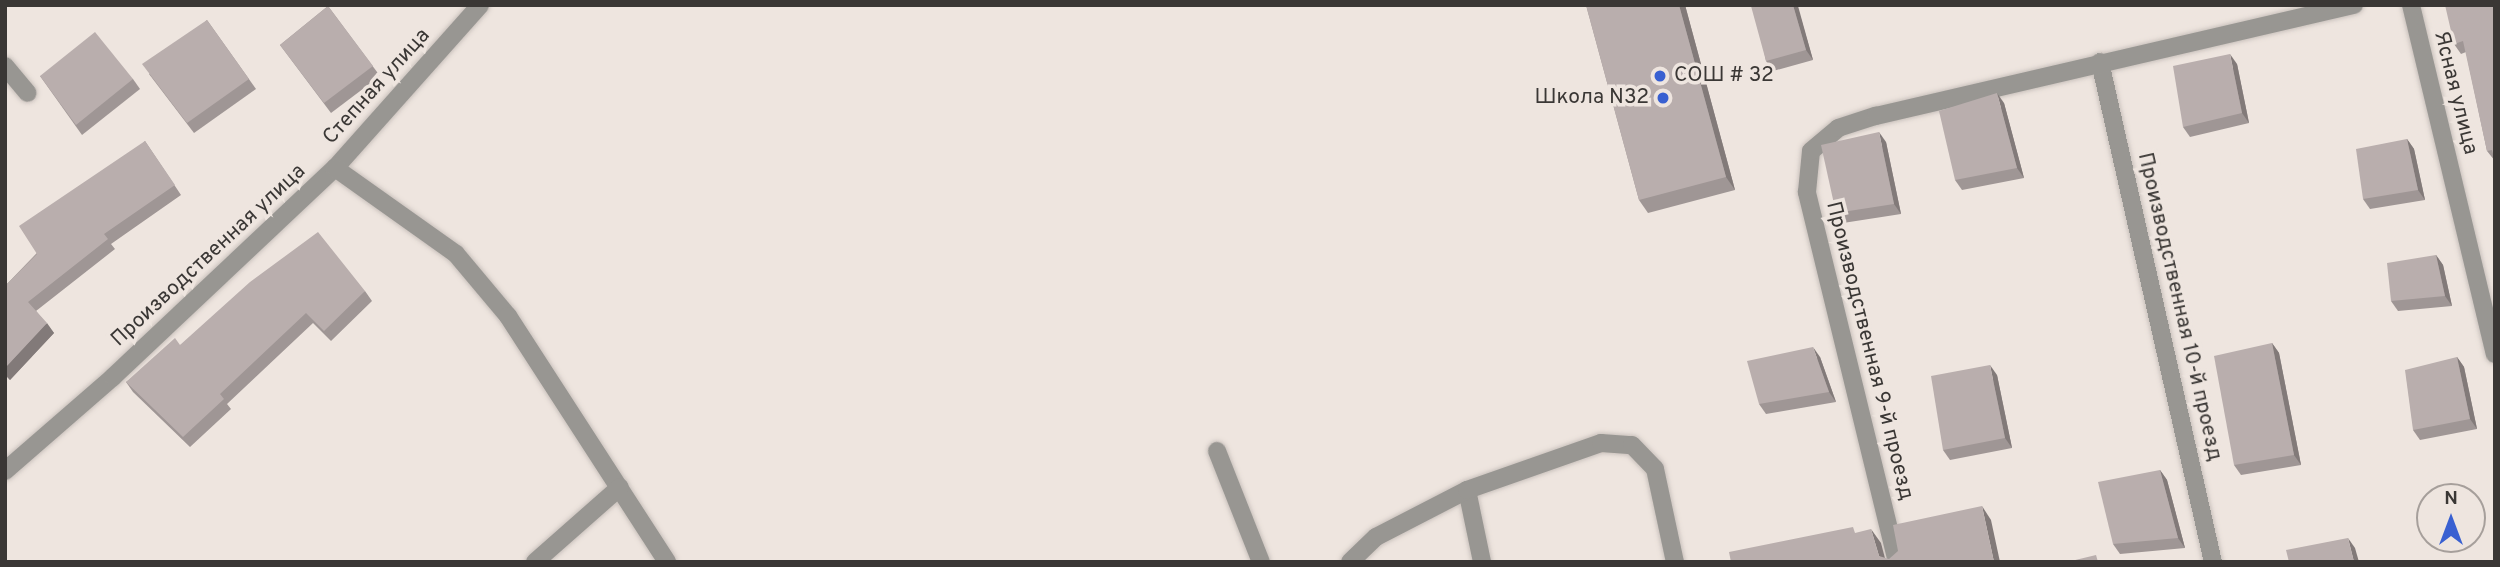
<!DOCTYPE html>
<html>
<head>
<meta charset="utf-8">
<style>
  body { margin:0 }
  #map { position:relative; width:2500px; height:567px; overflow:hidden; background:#eee5df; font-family:Overpass,sans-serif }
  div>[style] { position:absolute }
  .roads { filter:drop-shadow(0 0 2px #cac2bd) drop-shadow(0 0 2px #cac2bd) }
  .minor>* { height:18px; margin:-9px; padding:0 9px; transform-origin:9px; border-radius:9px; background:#989692 }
  .wall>* { inset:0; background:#9f9695 }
  .shaded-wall>* { inset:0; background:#827a79 }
  .building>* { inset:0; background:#b9aead }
  .dots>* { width:19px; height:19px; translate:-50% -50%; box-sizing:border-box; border:4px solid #eee5df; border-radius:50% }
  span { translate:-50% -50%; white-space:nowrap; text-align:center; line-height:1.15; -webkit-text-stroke:7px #eee5df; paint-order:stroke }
  .poi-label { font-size:21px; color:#3a3735 }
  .left { translate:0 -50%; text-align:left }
  .right { translate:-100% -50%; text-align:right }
  .street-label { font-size:21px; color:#3a3735 }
  .frame { position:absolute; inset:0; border:7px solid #3a3735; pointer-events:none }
  .north { position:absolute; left:2416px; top:483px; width:70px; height:70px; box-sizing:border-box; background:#eee5df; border:2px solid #a69f9b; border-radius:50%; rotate:0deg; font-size:19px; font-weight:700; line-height:28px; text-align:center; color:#3a3735 }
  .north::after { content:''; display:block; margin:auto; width:24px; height:32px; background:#3960d1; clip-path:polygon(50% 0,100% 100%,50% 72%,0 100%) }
</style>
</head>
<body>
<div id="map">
  <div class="roads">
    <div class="minor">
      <i style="left:2411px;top:5px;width:359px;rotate:76.5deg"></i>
      <i style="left:2100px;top:62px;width:513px;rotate:77.27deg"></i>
      <i style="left:5px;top:66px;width:35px;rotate:50deg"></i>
      <i style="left:335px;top:168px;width:218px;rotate:-48.3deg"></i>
      <i style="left:1217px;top:451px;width:119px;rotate:68.4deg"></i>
      <i style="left:5px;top:471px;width:143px;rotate:-41deg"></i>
      <i style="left:113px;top:377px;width:305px;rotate:-43.3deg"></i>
      <i style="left:335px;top:168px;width:148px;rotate:35.4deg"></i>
      <i style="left:456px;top:254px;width:81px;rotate:50deg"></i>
      <i style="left:508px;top:316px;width:293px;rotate:57.1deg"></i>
      <i style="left:1467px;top:490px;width:74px;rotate:78.2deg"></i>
      <i style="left:535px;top:562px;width:113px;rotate:-41.4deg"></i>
      <i style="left:1350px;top:562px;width:36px;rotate:-44deg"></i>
      <i style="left:1376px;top:537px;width:102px;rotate:-27.3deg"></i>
      <i style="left:1467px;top:490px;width:142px;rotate:-19.3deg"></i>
      <i style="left:1601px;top:443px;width:31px;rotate:4deg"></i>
      <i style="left:1632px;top:445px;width:33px;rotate:46deg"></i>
      <i style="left:1655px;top:469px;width:95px;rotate:77.9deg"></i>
      <i style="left:1897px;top:562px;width:381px;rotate:-103.7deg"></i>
      <i style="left:1807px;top:192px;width:41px;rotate:-84.4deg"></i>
      <i style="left:1811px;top:151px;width:35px;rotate:-40deg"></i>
      <i style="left:1838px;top:128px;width:40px;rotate:-18deg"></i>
      <i style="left:1876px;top:116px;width:491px;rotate:-13.1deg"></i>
    </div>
  </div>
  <div class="wall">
    <i style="clip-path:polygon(1586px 5px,1685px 5px,1735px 190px,1648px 213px,1639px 200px)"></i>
    <i style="clip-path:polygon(1755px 5px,1797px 5px,1813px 60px,1773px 71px,1766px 61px)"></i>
    <i style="clip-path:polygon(2495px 5px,2495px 161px,2487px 151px,2466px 52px,2461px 54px,2454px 44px)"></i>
    <i style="clip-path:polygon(328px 6px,380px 76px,331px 113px,280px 45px)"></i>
    <i style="clip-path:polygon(207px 20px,256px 89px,194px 133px,149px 74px)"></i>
    <i style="clip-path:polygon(2237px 64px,2249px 123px,2190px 137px,2183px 127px)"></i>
    <i style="clip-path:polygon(40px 76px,133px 79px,140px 89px,82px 135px)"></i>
    <i style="clip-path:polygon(2004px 103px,2024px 178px,1962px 190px,1955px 180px)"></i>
    <i style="clip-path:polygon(2407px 139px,2414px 149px,2425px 200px,2370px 209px,2363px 199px)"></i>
    <i style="clip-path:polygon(145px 141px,181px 195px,111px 244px,115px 249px,36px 311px,54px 333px,10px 380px,5px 375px,5px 286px)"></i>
    <i style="clip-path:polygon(1886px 142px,1901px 214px,1843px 223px,1836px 213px)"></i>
    <i style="clip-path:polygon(2436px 255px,2443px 265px,2452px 306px,2398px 311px,2391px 301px)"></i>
    <i style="clip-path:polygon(365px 291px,372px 301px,331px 341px,313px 323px,227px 404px,231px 409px,190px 447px,133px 392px,126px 382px,180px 345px)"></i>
    <i style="clip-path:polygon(2272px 343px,2279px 353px,2301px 465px,2241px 475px,2234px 465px)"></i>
    <i style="clip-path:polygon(1820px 357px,1836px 402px,1766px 414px,1759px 404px)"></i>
    <i style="clip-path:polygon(2457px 357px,2464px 367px,2477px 429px,2420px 440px,2413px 430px)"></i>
    <i style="clip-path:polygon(1997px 375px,2012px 448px,1950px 460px,1943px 450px)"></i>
    <i style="clip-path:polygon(2160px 470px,2167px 480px,2185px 548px,2120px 554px,2113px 544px)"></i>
  </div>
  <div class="shaded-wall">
    <i style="clip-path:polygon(1679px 5px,1685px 5px,1735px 190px,1726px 177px)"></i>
    <i style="clip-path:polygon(1793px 5px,1797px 5px,1798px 6px,1813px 60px,1806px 50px)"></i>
    <i style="clip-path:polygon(2230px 54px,2237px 64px,2249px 123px,2242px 113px)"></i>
    <i style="clip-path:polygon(1997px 93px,2004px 103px,2024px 178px,2017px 168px)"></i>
    <i style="clip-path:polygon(1879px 132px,1886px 142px,1901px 214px,1894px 204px)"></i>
    <i style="clip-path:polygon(2407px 139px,2414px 149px,2425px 200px,2418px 190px)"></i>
    <i style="clip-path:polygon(2436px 255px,2443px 265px,2452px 306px,2445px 296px)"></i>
    <i style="clip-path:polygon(47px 323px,54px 333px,10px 380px,5px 374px,5px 368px)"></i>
    <i style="clip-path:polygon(2272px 343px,2279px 353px,2301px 465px,2294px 455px)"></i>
    <i style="clip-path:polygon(1813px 347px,1820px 357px,1836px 402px,1829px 392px)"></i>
    <i style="clip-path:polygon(2457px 357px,2464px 367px,2477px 429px,2470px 419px)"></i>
    <i style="clip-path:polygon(1990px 365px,1997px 375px,2012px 448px,2005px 438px)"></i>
    <i style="clip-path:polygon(2160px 470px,2167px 480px,2185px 548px,2178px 538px)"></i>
    <i style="clip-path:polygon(1982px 506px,1991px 520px,2000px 562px,1994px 562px)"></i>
    <i style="clip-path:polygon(1871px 529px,1881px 543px,1886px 562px,1879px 556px)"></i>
    <i style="clip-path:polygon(2348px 538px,2355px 548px,2359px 562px,2354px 562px)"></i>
  </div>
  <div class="building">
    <i style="clip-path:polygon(1586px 5px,1679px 5px,1726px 177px,1639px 200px)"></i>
    <i style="clip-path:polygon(1755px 5px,1793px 5px,1806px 50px,1766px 61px,1751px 6px)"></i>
    <i style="clip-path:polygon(2445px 5px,2495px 5px,2495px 161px,2492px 150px,2487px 151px,2463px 41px,2454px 44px)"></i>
    <i style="clip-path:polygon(328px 6px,373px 66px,324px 103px,280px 45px)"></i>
    <i style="clip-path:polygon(207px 20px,249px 79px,187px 123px,142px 64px)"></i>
    <i style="clip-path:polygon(95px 32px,133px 79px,76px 125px,40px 76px)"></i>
    <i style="clip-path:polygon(2230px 54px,2242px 113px,2183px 127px,2173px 66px)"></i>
    <i style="clip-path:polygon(1997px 93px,2017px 168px,1955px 180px,1939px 111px)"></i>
    <i style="clip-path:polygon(1879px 132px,1894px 204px,1836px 213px,1821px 145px)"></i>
    <i style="clip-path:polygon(2407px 139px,2418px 190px,2363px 199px,2356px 149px)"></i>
    <i style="clip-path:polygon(145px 141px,175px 185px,104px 234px,108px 239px,28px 302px,47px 323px,5px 368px,5px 286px,37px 254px,19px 226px)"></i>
    <i style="clip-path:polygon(318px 232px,365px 291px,324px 331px,306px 313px,220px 394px,224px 399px,183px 437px,126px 382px,175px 338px,180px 345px,250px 282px)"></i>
    <i style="clip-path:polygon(2436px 255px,2445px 296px,2391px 301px,2387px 263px)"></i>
    <i style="clip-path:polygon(2272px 343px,2294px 455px,2234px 465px,2214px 356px)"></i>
    <i style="clip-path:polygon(1813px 347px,1829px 392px,1759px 404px,1747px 361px)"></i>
    <i style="clip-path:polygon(2457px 357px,2470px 419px,2413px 430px,2405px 370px)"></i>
    <i style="clip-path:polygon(1990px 365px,2005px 438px,1943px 450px,1931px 376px)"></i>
    <i style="clip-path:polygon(2160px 470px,2178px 538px,2113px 544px,2098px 482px)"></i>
    <i style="clip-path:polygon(1982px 506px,1994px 562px,1731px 562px,1729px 552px,1853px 527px,1855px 533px,1871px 529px,1879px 556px,1889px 559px,1898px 551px,1893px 525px)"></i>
    <i style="clip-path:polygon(2348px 538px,2354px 562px,2289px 562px,2286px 550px)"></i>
    <i style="clip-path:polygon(2096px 555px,2098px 562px,2067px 562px)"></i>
  </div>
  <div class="dots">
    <i style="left:1660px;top:76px;background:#3960d1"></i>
    <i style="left:1663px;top:98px;background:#3960d1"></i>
  </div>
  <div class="poi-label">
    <span class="left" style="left:1674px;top:76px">СОШ # 32</span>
    <span class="right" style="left:1649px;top:98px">Школа N32</span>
  </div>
  <div class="street-label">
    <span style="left:377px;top:87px;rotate:-48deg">Степная улица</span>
    <span style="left:2455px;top:93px;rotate:76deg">Ясная улица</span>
    <span style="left:209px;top:256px;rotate:-43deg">Производственная улица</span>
    <span style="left:2179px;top:307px;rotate:77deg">Производственная 10-й проезд</span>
    <span style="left:1869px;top:351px;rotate:76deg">Производственная 9-й проезд</span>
  </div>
  <div class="frame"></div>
  <div class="north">N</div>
</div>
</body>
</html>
